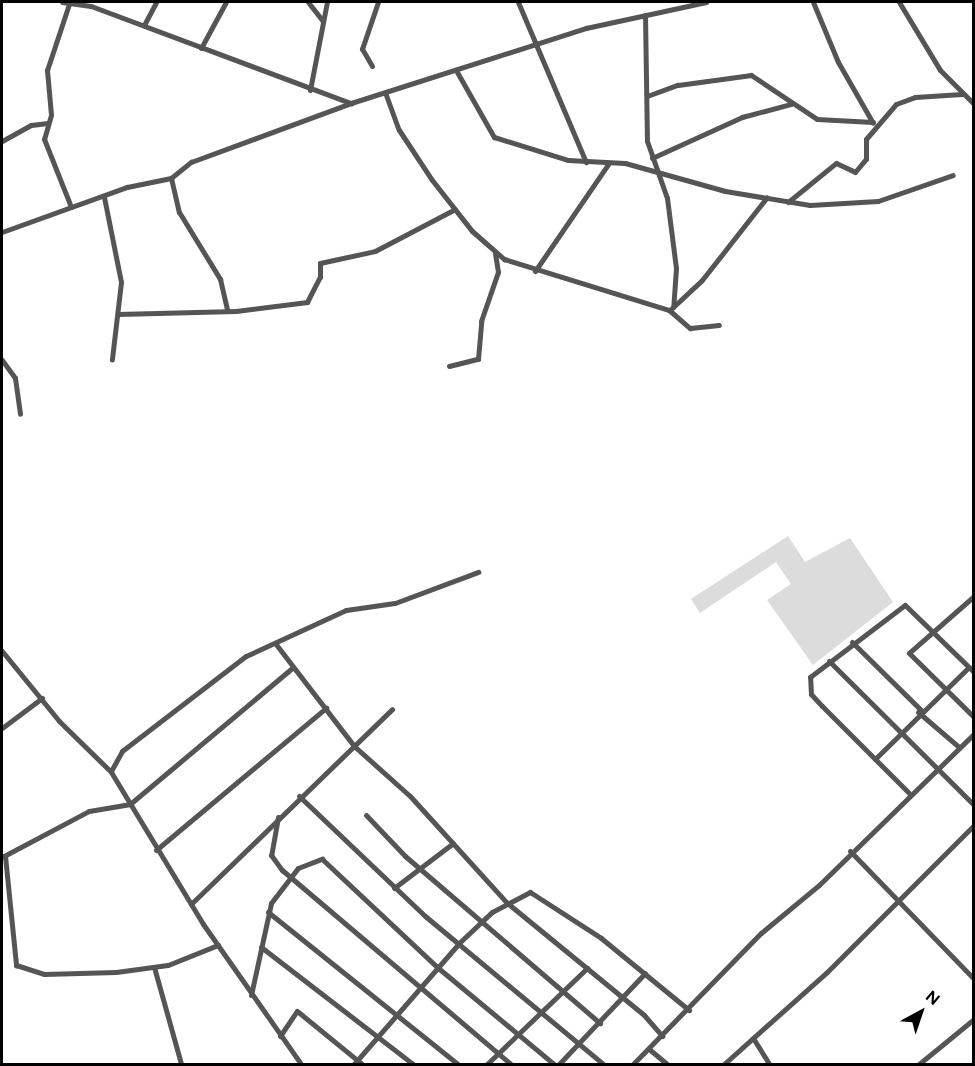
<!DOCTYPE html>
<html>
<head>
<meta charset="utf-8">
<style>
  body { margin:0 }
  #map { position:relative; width:975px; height:1066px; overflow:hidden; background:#fff; font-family:Figtree,sans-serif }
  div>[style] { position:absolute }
  .green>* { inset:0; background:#dcdcdc }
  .minor>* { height:5px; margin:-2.5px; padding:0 2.5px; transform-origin:2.5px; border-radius:2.5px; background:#555 }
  span { translate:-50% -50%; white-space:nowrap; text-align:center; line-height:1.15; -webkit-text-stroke:5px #fff; paint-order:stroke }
  .frame { position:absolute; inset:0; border:3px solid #000; pointer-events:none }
  .north { position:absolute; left:891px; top:982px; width:60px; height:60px; -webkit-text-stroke:4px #fff; paint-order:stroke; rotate:40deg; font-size:16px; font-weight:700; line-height:24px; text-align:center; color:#000 }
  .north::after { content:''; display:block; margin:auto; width:21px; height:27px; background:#000; clip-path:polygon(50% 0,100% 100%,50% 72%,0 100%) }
</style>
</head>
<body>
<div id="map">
  <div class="green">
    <i style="clip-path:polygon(788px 536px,805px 562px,850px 538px,893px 602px,813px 665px,767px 600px,791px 584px,776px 562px,700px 613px,691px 599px)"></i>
  </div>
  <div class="minor">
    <i style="left:62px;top:2px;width:29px;rotate:8deg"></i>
    <i style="left:91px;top:6px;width:278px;rotate:20.5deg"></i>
    <i style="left:308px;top:2px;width:23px;rotate:52deg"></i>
    <i style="left:518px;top:2px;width:174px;rotate:67deg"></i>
    <i style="left:813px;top:2px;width:65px;rotate:67.4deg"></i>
    <i style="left:838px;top:62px;width:70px;rotate:60.2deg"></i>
    <i style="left:899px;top:2px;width:79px;rotate:58.9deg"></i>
    <i style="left:940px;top:70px;width:48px;rotate:45deg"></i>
    <i style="left:69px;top:4px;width:70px;rotate:108.4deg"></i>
    <i style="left:47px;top:70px;width:45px;rotate:84.9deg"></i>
    <i style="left:51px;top:115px;width:25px;rotate:106deg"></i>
    <i style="left:44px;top:139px;width:73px;rotate:68.3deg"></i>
    <i style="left:645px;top:15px;width:126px;rotate:89.1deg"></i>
    <i style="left:647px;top:141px;width:60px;rotate:70.7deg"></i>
    <i style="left:667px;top:198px;width:71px;rotate:82.7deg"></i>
    <i style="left:676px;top:268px;width:39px;rotate:94deg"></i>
    <i style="left:144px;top:25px;width:26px;rotate:-62deg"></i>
    <i style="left:201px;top:48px;width:52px;rotate:-61.5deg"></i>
    <i style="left:372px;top:66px;width:20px;rotate:-120deg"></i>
    <i style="left:362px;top:49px;width:50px;rotate:-71.2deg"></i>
    <i style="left:457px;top:72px;width:75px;rotate:60.4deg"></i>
    <i style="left:494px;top:137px;width:77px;rotate:17.3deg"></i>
    <i style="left:568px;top:160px;width:57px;rotate:3deg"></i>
    <i style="left:625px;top:163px;width:104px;rotate:15.6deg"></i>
    <i style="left:725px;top:191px;width:86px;rotate:9.4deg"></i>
    <i style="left:810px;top:205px;width:68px;rotate:-3.4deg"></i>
    <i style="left:878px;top:201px;width:79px;rotate:-19.1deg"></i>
    <i style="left:310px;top:90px;width:90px;rotate:-79.1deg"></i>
    <i style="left:386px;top:95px;width:37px;rotate:70deg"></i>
    <i style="left:399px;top:130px;width:60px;rotate:56.6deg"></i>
    <i style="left:432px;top:180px;width:65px;rotate:51.9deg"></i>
    <i style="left:472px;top:231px;width:43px;rotate:41.2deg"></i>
    <i style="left:504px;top:259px;width:173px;rotate:17.2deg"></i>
    <i style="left:669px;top:310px;width:28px;rotate:41deg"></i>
    <i style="left:690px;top:328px;width:29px;rotate:-6deg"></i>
    <i style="left:647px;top:96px;width:33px;rotate:-20deg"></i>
    <i style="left:678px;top:85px;width:74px;rotate:-7.8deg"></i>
    <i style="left:751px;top:75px;width:79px;rotate:33.7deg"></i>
    <i style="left:817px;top:119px;width:56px;rotate:3.1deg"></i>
    <i style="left:2px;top:141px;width:33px;rotate:-29deg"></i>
    <i style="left:31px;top:125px;width:17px;rotate:-7deg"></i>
    <i style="left:652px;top:158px;width:99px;rotate:-24.5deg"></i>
    <i style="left:742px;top:117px;width:51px;rotate:-14.9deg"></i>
    <i style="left:171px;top:178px;width:35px;rotate:77deg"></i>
    <i style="left:179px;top:212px;width:79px;rotate:58.5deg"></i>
    <i style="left:220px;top:279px;width:32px;rotate:77deg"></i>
    <i style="left:104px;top:197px;width:87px;rotate:78.7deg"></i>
    <i style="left:121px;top:282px;width:78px;rotate:96.7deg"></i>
    <i style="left:788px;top:202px;width:62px;rotate:-39.1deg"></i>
    <i style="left:836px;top:163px;width:21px;rotate:25deg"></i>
    <i style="left:855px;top:172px;width:17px;rotate:-50deg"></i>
    <i style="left:866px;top:159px;width:20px;rotate:-90deg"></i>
    <i style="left:866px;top:139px;width:46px;rotate:-49.4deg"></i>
    <i style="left:896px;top:104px;width:20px;rotate:-20deg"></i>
    <i style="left:915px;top:97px;width:47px;rotate:-3.7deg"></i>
    <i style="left:2px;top:232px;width:133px;rotate:-19.8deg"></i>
    <i style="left:127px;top:187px;width:45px;rotate:-11.6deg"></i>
    <i style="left:171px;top:178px;width:26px;rotate:-39deg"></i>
    <i style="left:191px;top:162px;width:171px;rotate:-20.2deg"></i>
    <i style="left:351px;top:103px;width:247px;rotate:-17.7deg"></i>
    <i style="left:586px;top:28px;width:123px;rotate:-12.2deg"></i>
    <i style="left:535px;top:271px;width:131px;rotate:-55.6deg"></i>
    <i style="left:671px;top:309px;width:42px;rotate:-43.1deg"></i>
    <i style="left:702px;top:280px;width:105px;rotate:-51.9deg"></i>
    <i style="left:118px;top:314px;width:118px;rotate:-1.5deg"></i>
    <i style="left:236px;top:311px;width:72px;rotate:-7.2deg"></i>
    <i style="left:307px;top:302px;width:28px;rotate:-63deg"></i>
    <i style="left:320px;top:277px;width:14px;rotate:-90deg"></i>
    <i style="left:320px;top:263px;width:56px;rotate:-12.3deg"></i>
    <i style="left:375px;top:251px;width:90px;rotate:-27.7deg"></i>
    <i style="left:2px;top:360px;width:22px;rotate:54deg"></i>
    <i style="left:15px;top:378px;width:36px;rotate:82deg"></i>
    <i style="left:449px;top:366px;width:30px;rotate:-14deg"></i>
    <i style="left:478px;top:359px;width:38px;rotate:-85deg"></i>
    <i style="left:481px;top:321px;width:52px;rotate:-70.9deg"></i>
    <i style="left:498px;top:272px;width:19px;rotate:-99deg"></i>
    <i style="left:974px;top:596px;width:86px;rotate:138.8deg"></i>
    <i style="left:909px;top:653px;width:91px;rotate:44.6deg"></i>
    <i style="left:852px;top:642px;width:97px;rotate:44.6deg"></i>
    <i style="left:275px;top:643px;width:130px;rotate:52.5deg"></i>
    <i style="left:354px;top:746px;width:75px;rotate:41.8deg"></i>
    <i style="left:410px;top:796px;width:143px;rotate:47.8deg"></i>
    <i style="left:506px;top:902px;width:178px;rotate:39.3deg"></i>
    <i style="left:644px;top:1015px;width:28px;rotate:49deg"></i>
    <i style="left:2px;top:651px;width:90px;rotate:50.8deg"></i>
    <i style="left:59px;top:721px;width:73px;rotate:44.4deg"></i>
    <i style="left:111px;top:772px;width:178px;rotate:58.8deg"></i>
    <i style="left:203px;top:924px;width:171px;rotate:55deg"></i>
    <i style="left:829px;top:661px;width:204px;rotate:44.8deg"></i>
    <i style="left:918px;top:712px;width:54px;rotate:40.5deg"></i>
    <i style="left:2px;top:728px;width:50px;rotate:-36.9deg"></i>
    <i style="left:875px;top:759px;width:130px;rotate:-44.4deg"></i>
    <i style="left:111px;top:771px;width:23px;rotate:-61deg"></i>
    <i style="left:122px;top:751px;width:156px;rotate:-37.5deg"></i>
    <i style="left:246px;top:656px;width:110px;rotate:-24.7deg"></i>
    <i style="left:346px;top:610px;width:49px;rotate:-8.1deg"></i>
    <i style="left:395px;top:603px;width:89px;rotate:-20.5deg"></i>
    <i style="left:909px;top:793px;width:123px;rotate:-135deg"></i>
    <i style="left:822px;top:706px;width:16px;rotate:-133deg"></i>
    <i style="left:811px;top:694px;width:17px;rotate:-93deg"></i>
    <i style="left:810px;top:677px;width:119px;rotate:-37.2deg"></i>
    <i style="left:905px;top:605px;width:96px;rotate:44.2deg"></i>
    <i style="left:299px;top:796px;width:174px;rotate:43.6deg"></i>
    <i style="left:425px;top:916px;width:231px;rotate:39.7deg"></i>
    <i style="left:366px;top:815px;width:57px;rotate:46.4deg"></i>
    <i style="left:405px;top:856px;width:257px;rotate:40.6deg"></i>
    <i style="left:278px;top:817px;width:39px;rotate:100deg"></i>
    <i style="left:271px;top:855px;width:19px;rotate:54deg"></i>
    <i style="left:282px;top:870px;width:300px;rotate:40.3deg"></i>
    <i style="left:156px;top:850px;width:222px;rotate:-39.9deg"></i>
    <i style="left:850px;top:851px;width:178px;rotate:45.9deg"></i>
    <i style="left:5px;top:856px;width:110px;rotate:84.2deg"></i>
    <i style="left:16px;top:965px;width:29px;rotate:18deg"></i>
    <i style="left:44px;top:974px;width:72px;rotate:-1.6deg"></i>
    <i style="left:116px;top:972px;width:52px;rotate:-7.7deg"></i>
    <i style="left:168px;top:965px;width:54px;rotate:-21.8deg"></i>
    <i style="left:2px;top:857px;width:98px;rotate:-27.9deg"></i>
    <i style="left:89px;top:811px;width:42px;rotate:-9.7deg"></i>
    <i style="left:130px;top:804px;width:212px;rotate:-40deg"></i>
    <i style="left:394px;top:888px;width:74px;rotate:-37.3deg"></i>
    <i style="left:191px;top:904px;width:280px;rotate:-44.1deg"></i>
    <i style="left:268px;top:912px;width:243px;rotate:38.7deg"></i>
    <i style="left:261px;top:947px;width:192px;rotate:37.6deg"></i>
    <i style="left:154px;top:967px;width:101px;rotate:74.4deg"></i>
    <i style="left:251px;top:995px;width:94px;rotate:-77.7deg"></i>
    <i style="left:271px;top:903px;width:44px;rotate:-52.4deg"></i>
    <i style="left:298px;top:868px;width:26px;rotate:-21deg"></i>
    <i style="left:322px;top:859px;width:158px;rotate:43.2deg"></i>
    <i style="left:437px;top:967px;width:152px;rotate:39.7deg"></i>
    <i style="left:280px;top:1036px;width:30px;rotate:-56deg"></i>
    <i style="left:297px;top:1011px;width:84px;rotate:39.2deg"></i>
    <i style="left:753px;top:1038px;width:31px;rotate:58deg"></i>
    <i style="left:649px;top:1049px;width:23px;rotate:40deg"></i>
    <i style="left:354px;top:1064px;width:160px;rotate:-49deg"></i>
    <i style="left:459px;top:943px;width:45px;rotate:-43.2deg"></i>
    <i style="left:492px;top:912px;width:43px;rotate:-27.8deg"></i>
    <i style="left:530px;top:892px;width:85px;rotate:32.9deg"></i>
    <i style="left:601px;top:938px;width:114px;rotate:39.3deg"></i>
    <i style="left:487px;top:1064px;width:139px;rotate:-43.8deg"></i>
    <i style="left:559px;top:1064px;width:125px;rotate:-46.6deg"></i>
    <i style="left:633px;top:1064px;width:183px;rotate:-45.7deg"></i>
    <i style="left:761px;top:933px;width:75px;rotate:-39.6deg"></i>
    <i style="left:819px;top:885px;width:216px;rotate:-44.3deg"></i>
    <i style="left:724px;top:1064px;width:138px;rotate:-41.8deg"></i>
    <i style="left:827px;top:972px;width:208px;rotate:-45deg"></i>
    <i style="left:919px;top:1064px;width:71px;rotate:-39.3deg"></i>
  </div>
  <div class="frame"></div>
  <div class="north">N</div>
</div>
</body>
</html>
